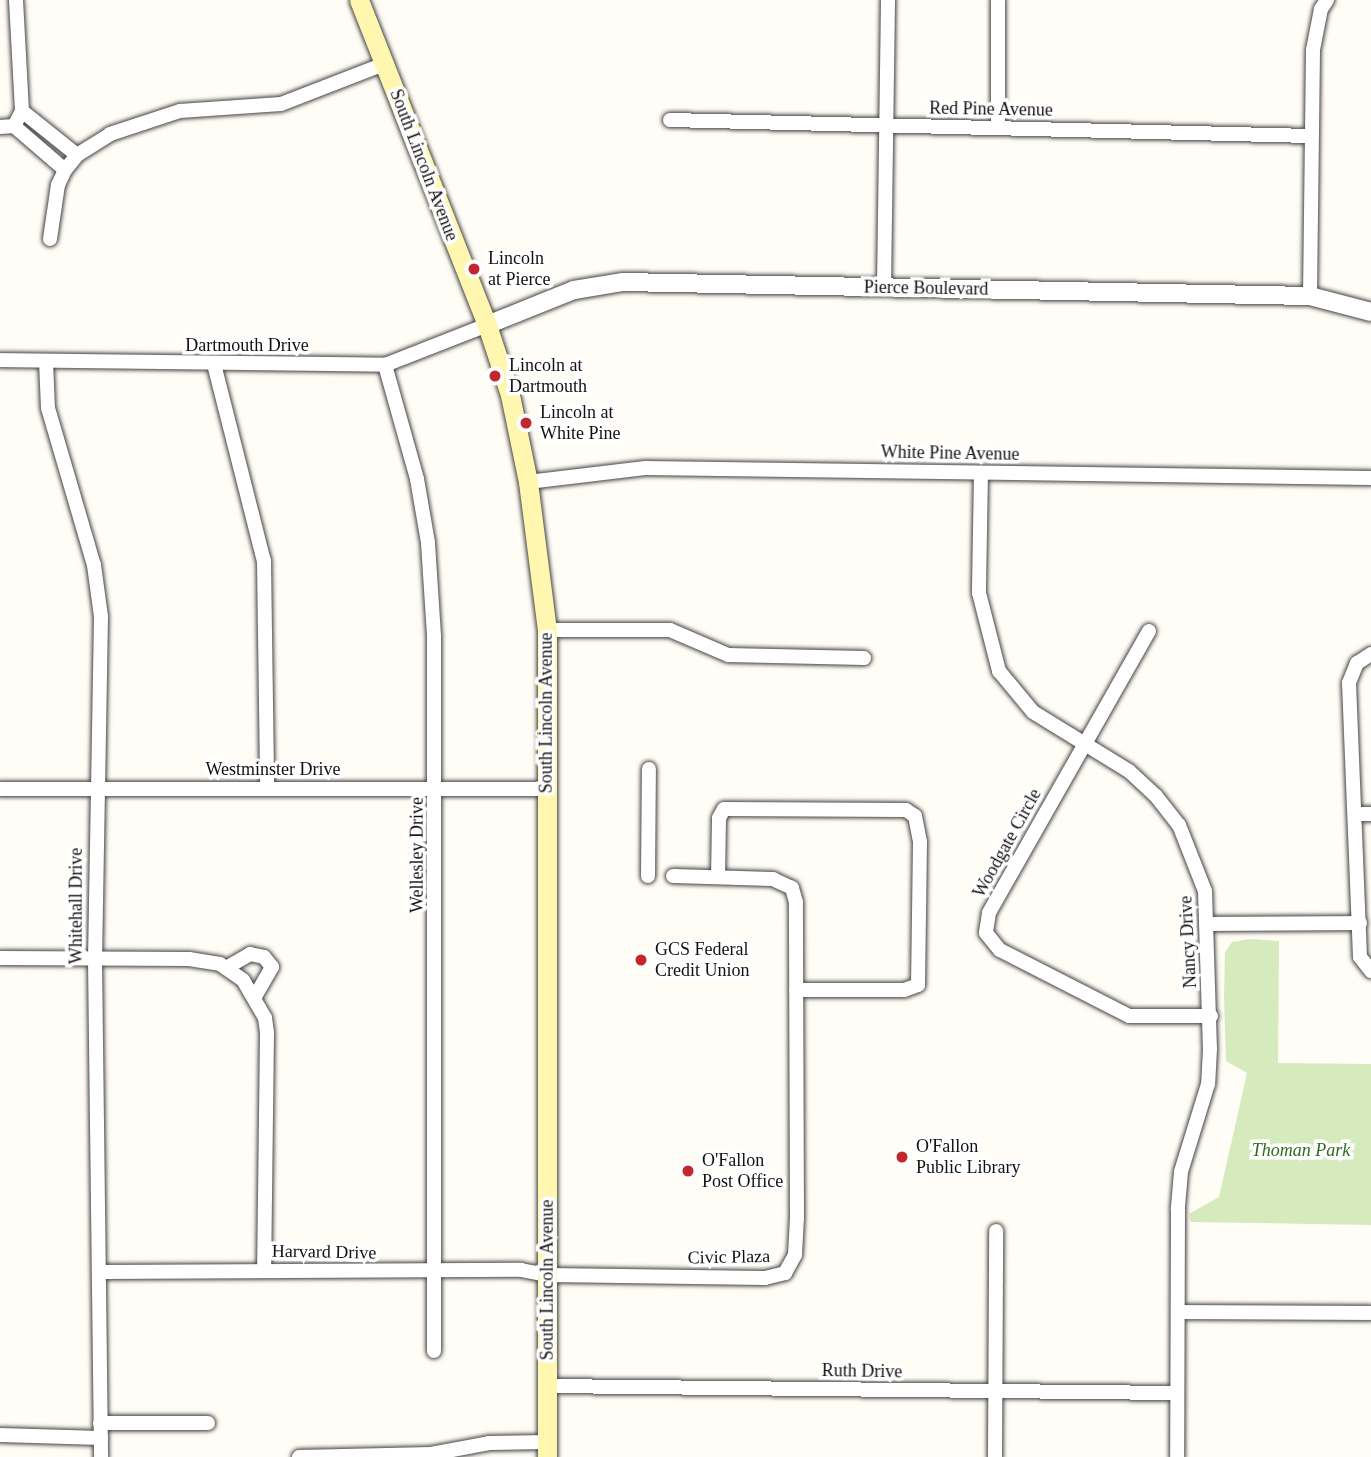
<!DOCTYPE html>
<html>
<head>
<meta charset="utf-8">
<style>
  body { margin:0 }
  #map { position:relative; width:1371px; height:1457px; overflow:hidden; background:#fffdf5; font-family:Georgia,serif }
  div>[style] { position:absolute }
  .green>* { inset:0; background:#d5ebbd }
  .roads { filter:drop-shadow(0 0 2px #444) drop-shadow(0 0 2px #444) }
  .minor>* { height:14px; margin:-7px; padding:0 7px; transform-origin:7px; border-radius:7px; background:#fff }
  .tertiary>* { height:18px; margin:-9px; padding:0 9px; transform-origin:9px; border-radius:9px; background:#fff }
  .secondary>* { height:19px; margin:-9.5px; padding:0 9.5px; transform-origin:9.5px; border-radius:9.5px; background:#fff6b0 }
  .dots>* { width:19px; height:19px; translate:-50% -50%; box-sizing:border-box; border:4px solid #fff; border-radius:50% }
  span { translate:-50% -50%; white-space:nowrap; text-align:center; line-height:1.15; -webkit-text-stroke:7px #fff; paint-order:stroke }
  .street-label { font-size:18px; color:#111 }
  .poi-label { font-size:18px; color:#111 }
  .left { translate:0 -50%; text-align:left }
  .park-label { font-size:18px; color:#2f6b1f; font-style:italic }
</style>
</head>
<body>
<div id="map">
  <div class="green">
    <i style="clip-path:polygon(1249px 939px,1279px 941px,1278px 1063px,1371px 1064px,1371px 1225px,1191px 1222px,1189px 1214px,1219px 1197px,1247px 1073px,1226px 1061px,1224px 995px,1225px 952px,1232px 942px)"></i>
  </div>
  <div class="roads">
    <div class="minor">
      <i style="left:22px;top:111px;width:70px;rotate:38.7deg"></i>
      <i style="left:670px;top:120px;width:642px;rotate:1.43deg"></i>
      <i style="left:14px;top:126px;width:17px;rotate:-62deg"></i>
      <i style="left:22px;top:111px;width:111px;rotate:-93.1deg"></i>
      <i style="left:0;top:127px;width:14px;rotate:-4deg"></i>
      <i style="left:14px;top:126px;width:67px;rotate:40.8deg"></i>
      <i style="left:998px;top:128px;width:128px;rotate:-90deg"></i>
      <i style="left:50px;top:239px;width:55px;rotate:-81.6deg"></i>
      <i style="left:58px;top:185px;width:17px;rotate:-65deg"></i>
      <i style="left:65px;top:170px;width:19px;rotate:-51deg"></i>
      <i style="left:77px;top:155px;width:39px;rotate:-32deg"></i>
      <i style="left:110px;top:134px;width:74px;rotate:-18.2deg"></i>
      <i style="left:180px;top:111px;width:101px;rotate:-4deg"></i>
      <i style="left:281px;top:104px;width:110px;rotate:-21.2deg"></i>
      <i style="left:884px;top:287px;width:287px;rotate:-89.2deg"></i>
      <i style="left:1310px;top:296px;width:246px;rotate:-89.3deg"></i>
      <i style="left:1313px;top:50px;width:42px;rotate:-79deg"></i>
      <i style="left:1321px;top:9px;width:11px;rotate:-56deg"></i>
      <i style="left:0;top:360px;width:385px;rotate:0.7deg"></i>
      <i style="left:385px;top:365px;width:110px;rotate:-21.4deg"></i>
      <i style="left:46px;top:361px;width:47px;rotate:87.6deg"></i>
      <i style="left:48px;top:408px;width:164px;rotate:73.7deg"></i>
      <i style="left:94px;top:565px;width:52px;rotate:82.3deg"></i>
      <i style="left:101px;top:617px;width:343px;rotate:91deg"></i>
      <i style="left:95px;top:960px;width:497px;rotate:89.3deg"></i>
      <i style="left:214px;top:364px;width:203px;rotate:75.8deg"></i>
      <i style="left:264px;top:561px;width:228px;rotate:89.2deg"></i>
      <i style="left:385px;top:365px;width:118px;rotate:74.3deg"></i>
      <i style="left:417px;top:479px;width:65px;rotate:80.2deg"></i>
      <i style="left:428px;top:543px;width:94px;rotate:86.3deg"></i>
      <i style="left:434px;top:637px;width:714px;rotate:90deg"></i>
      <i style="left:981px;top:473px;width:120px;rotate:91deg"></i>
      <i style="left:979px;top:593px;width:81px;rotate:75.6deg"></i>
      <i style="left:999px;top:671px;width:53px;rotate:50.3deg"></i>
      <i style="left:1033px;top:712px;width:113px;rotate:31.6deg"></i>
      <i style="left:1129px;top:771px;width:37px;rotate:43deg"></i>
      <i style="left:1156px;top:796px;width:37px;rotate:52deg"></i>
      <i style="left:1179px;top:825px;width:71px;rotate:68.5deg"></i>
      <i style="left:1205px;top:891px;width:158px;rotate:88.2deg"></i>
      <i style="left:1210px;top:1049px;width:35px;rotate:93deg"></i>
      <i style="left:1208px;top:1084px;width:92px;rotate:107.1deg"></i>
      <i style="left:1181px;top:1172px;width:38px;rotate:95deg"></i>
      <i style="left:1178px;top:1210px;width:247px;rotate:90.2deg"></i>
      <i style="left:528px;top:482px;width:118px;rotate:-6.8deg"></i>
      <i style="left:645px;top:468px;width:726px;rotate:0.79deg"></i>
      <i style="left:547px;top:630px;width:123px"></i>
      <i style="left:670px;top:630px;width:63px;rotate:23.3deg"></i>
      <i style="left:728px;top:655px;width:136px;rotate:1.3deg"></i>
      <i style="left:1149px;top:631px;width:324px;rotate:119.6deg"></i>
      <i style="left:989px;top:913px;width:20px;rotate:99deg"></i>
      <i style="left:986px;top:933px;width:22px;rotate:51deg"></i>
      <i style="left:1000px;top:950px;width:145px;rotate:27.1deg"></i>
      <i style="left:1129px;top:1016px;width:82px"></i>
      <i style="left:1371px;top:654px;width:17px;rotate:147deg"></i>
      <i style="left:1357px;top:663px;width:22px;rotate:112deg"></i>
      <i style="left:1349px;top:683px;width:274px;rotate:87.7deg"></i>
      <i style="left:1360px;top:957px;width:18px;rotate:52deg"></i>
      <i style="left:0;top:789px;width:546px"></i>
      <i style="left:1357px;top:814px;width:14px"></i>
      <i style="left:648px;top:876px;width:107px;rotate:-89.5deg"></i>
      <i style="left:718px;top:877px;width:59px;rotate:-89deg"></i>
      <i style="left:719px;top:818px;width:10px;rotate:-61deg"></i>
      <i style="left:724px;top:809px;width:182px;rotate:0.3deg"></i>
      <i style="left:906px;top:810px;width:11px;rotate:34deg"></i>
      <i style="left:915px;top:816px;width:26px;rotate:79deg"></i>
      <i style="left:920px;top:842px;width:143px;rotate:90.8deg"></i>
      <i style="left:918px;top:985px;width:15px;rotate:160deg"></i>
      <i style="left:904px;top:990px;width:108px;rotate:180deg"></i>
      <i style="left:1209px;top:924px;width:151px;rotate:-0.4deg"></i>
      <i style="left:0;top:958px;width:189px;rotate:0.3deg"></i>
      <i style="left:189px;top:959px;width:31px;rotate:9deg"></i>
      <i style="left:220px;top:964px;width:28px;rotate:35deg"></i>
      <i style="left:243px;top:980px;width:44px;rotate:59.9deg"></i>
      <i style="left:265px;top:1018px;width:15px;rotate:82deg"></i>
      <i style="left:267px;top:1033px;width:237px;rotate:90.7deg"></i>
      <i style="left:226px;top:968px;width:28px;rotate:-30deg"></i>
      <i style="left:250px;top:954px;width:14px;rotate:12deg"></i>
      <i style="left:264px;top:957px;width:13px;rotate:51deg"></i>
      <i style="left:272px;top:967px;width:36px;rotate:120deg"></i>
      <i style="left:101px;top:1272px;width:420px;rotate:-0.3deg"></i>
      <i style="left:521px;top:1270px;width:26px;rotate:11deg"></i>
      <i style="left:547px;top:1275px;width:218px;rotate:0.8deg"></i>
      <i style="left:765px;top:1278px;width:21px;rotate:-14deg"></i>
      <i style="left:785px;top:1273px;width:21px;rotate:-61deg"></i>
      <i style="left:795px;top:1255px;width:37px;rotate:-87deg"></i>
      <i style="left:797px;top:1218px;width:316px;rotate:-90.2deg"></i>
      <i style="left:796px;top:902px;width:15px;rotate:-106deg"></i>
      <i style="left:792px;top:888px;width:21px;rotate:-155deg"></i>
      <i style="left:773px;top:879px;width:100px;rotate:-178.3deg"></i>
      <i style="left:1179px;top:1312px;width:192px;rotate:0.3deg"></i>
      <i style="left:547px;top:1386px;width:628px;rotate:0.64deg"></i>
      <i style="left:100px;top:1423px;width:108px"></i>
      <i style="left:0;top:1435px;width:101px;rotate:1.7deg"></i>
      <i style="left:299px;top:1457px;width:132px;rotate:-1.3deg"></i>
      <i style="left:431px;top:1454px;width:59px;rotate:-10.7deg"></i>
      <i style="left:489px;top:1443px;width:58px;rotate:-1deg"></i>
      <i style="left:995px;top:1457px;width:226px;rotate:-89.7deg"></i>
    </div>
    <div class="tertiary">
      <i style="left:487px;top:325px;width:94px;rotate:-21.9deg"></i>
      <i style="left:574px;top:290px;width:50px;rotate:-9.3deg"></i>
      <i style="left:623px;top:282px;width:687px;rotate:1.17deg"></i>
      <i style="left:1310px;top:296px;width:63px;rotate:14.7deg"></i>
    </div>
    <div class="secondary">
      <i style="left:359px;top:0;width:349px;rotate:68.5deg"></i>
      <i style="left:487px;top:325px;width:74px;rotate:71.8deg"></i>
      <i style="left:510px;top:395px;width:89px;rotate:78.3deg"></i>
      <i style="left:528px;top:482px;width:149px;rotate:82.7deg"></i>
      <i style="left:547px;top:630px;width:827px;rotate:90deg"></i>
    </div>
  </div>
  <div class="dots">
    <i style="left:474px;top:269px;background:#c4262e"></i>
    <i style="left:495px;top:376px;background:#c4262e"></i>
    <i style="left:526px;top:423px;background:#c4262e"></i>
    <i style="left:641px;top:960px;background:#c4262e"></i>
    <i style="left:902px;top:1157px;background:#c4262e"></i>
    <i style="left:688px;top:1171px;background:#c4262e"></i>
  </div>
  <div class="street-label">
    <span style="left:991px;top:109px;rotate:1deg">Red Pine Avenue</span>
    <span style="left:424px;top:165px;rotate:69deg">South Lincoln Avenue</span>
    <span style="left:926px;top:288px;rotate:1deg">Pierce Boulevard</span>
    <span style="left:247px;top:345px">Dartmouth Drive</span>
    <span style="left:950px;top:453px;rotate:1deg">White Pine Avenue</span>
    <span style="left:546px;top:713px;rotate:-90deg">South Lincoln Avenue</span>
    <span style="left:273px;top:769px">Westminster Drive</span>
    <span style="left:1007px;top:843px;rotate:-61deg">Woodgate Circle</span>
    <span style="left:417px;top:855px;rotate:-90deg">Wellesley Drive</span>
    <span style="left:76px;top:906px;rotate:-90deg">Whitehall Drive</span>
    <span style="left:1188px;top:942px;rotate:-93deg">Nancy Drive</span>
    <span style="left:324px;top:1252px;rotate:1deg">Harvard Drive</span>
    <span style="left:729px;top:1257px;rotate:-1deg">Civic Plaza</span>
    <span style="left:547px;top:1280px;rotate:-90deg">South Lincoln Avenue</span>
    <span style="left:862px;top:1371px;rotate:1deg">Ruth Drive</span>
  </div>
  <div class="poi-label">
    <span class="left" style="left:488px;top:269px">Lincoln<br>at Pierce</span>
    <span class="left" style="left:509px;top:376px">Lincoln at<br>Dartmouth</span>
    <span class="left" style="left:540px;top:423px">Lincoln at<br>White Pine</span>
    <span class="left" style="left:655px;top:960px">GCS Federal<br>Credit Union</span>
    <span class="left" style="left:916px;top:1157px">O'Fallon<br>Public Library</span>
    <span class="left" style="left:702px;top:1171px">O'Fallon<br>Post Office</span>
  </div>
  <div class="park-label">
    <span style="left:1301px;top:1150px">Thoman Park</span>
  </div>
</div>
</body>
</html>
